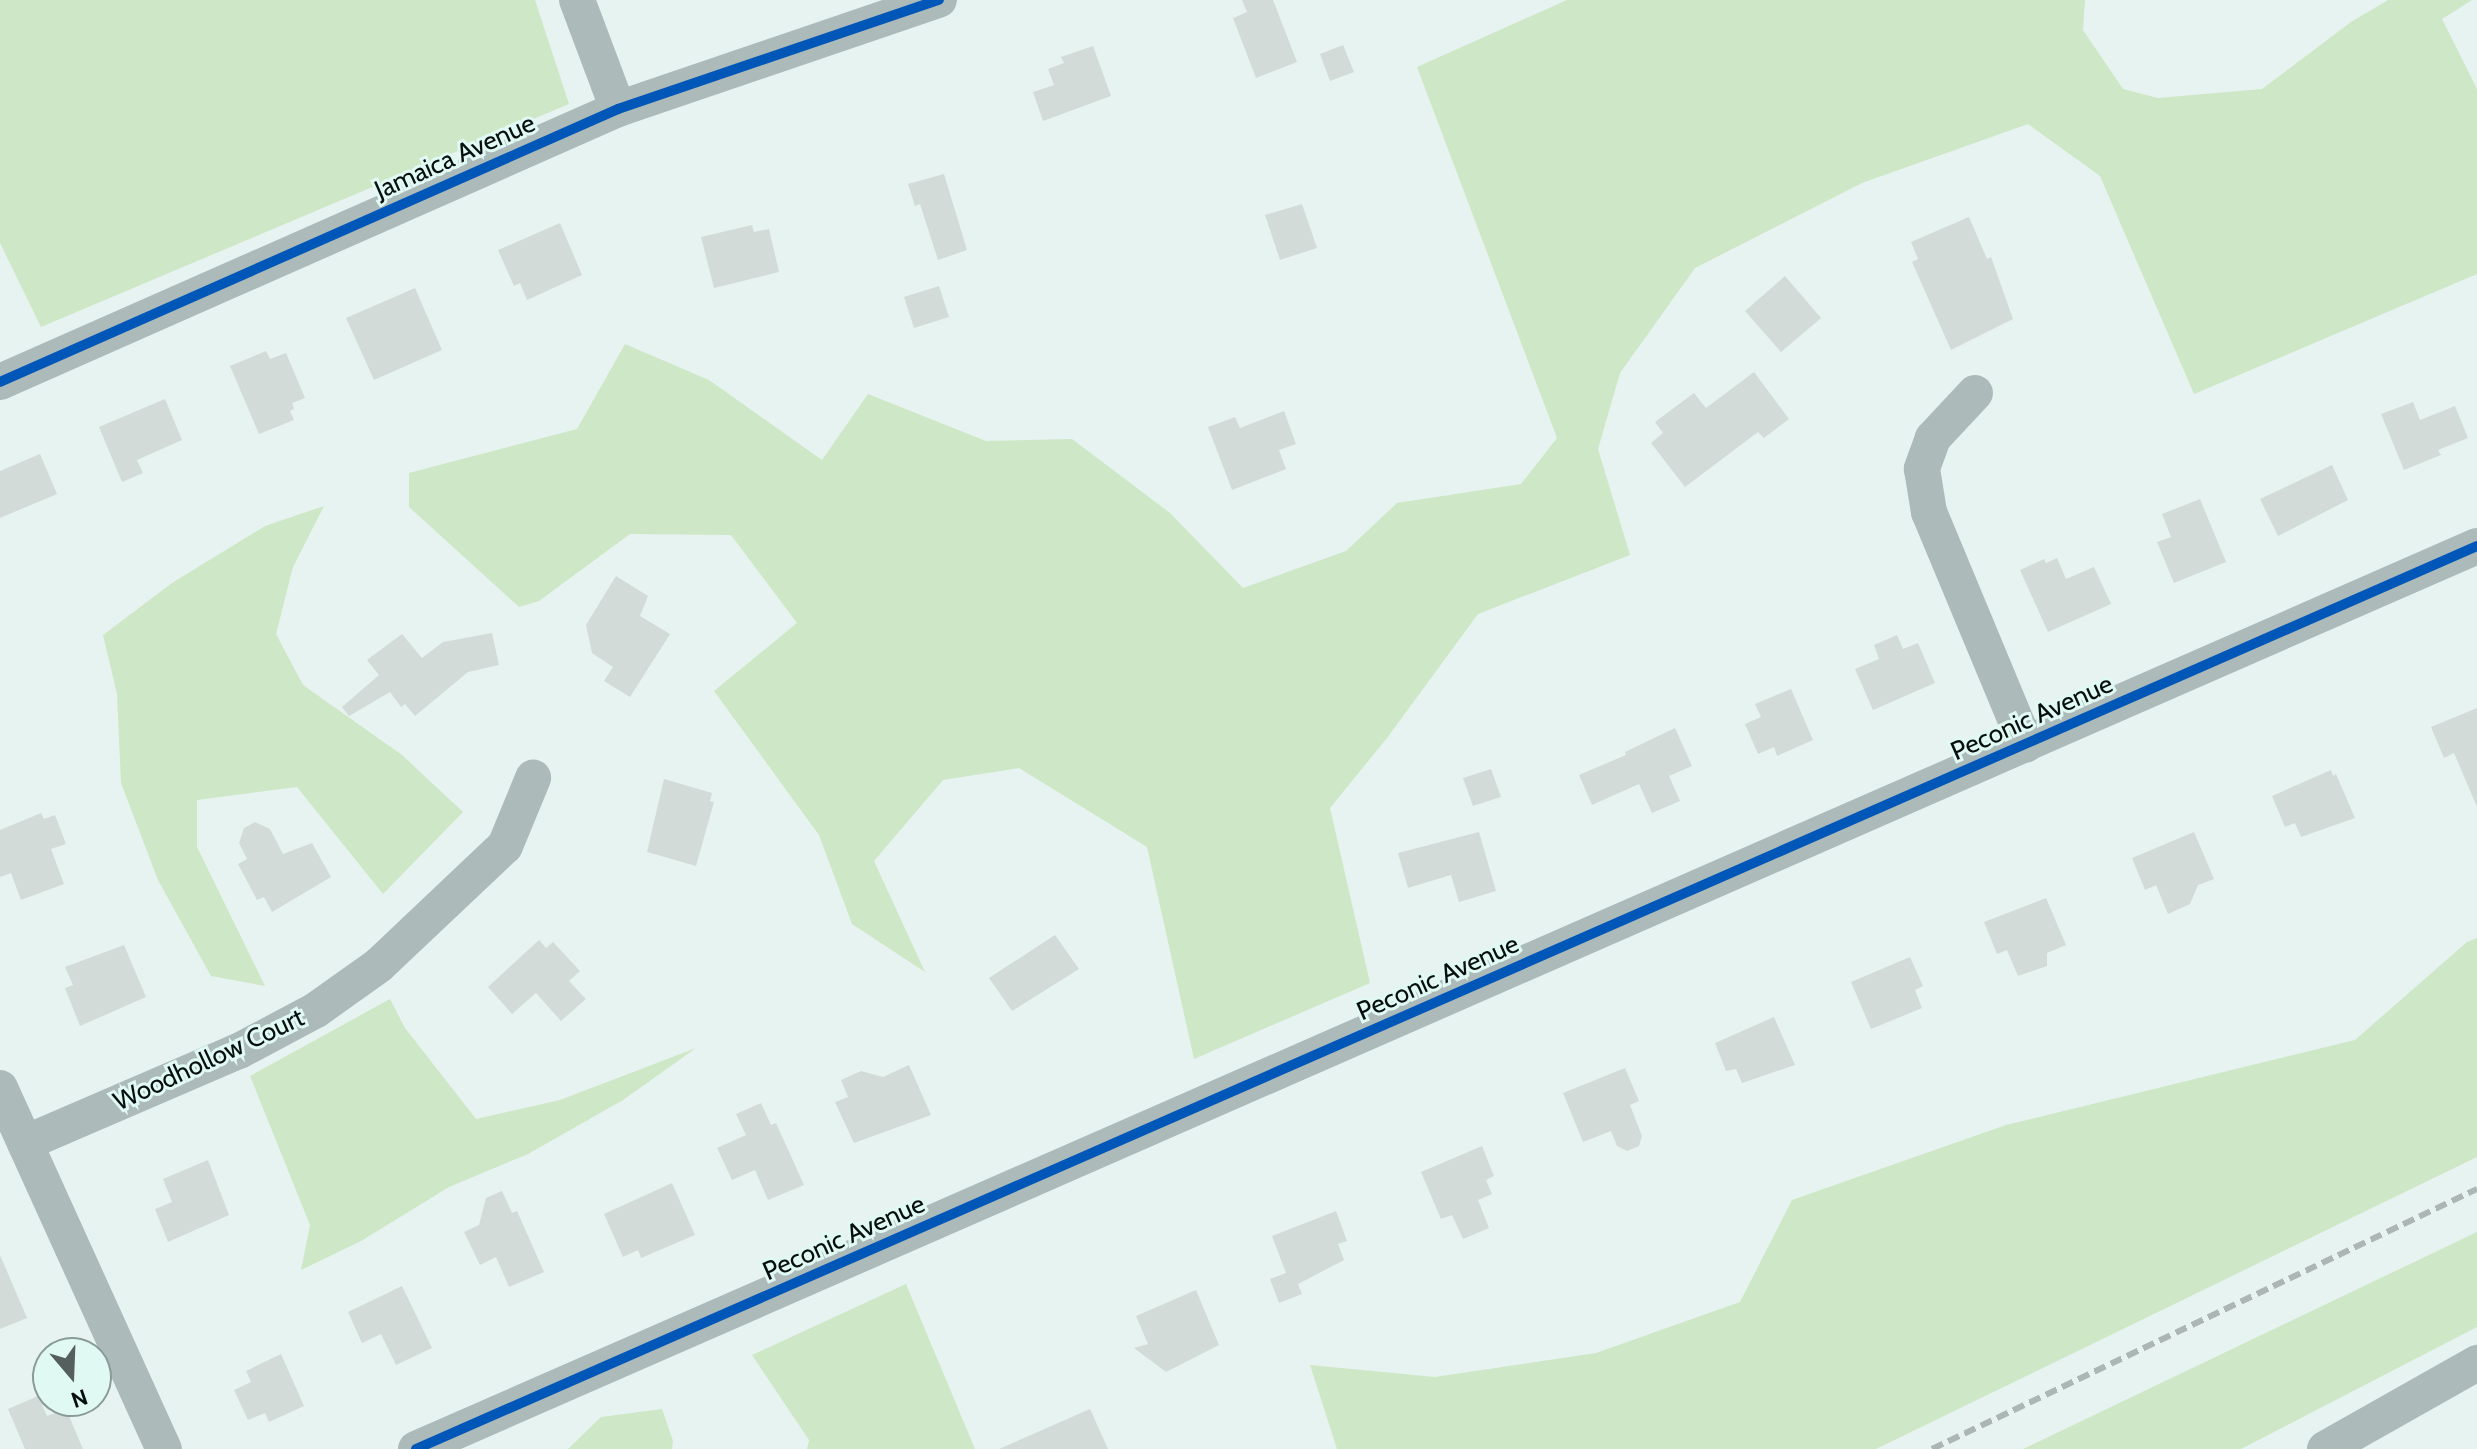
<!DOCTYPE html>
<html>
<head>
<meta charset="utf-8">
<style>
  body { margin:0 }
  #map { position:relative; width:2477px; height:1449px; overflow:hidden; background:#e7f3f0; font-family:Cabin,sans-serif }
  div>[style] { position:absolute }
  .green>* { inset:0; background:#cee7c6 }
  .building>* { inset:0; background:#d2dbd8 }
  .minor>* { height:36px; margin:-18px; padding:0 18px; transform-origin:18px; border-radius:18px; background:#adbaba }
  .rail>* { height:6px; margin-top:-3px; transform-origin:0; background:repeating-linear-gradient(90deg,#acb7b4 0 12px,transparent 0 18px) }
  .cycleway>* { height:10px; margin:-5px; padding:0 5px; transform-origin:5px; border-radius:5px; background:#0057b8 }
  span { translate:-50% -50%; white-space:nowrap; text-align:center; line-height:1.15; -webkit-text-stroke:6px #e1f9f3; paint-order:stroke }
  .street-label { font-size:26px; color:#070f0e }
  .north { position:absolute; left:32px; top:1337px; width:80px; height:80px; box-sizing:border-box; background:#e1f9f3; border:2px solid #8a9b97; border-radius:50%; rotate:161deg; font-size:22px; font-weight:700; line-height:32px; text-align:center; color:#070f0e }
  .north::after { content:''; display:block; margin:auto; width:28px; height:36px; background:#555f5d; clip-path:polygon(50% 0,100% 100%,50% 72%,0 100%) }
</style>
</head>
<body>
<div id="map">
  <div class="green">
    <i style="clip-path:polygon(0 0,535px 0,569px 104px,41px 327px,0 243px)"></i>
    <i style="clip-path:polygon(1567px 0,2085px 0,2083px 30px,2123px 89px,2158px 98px,2262px 89px,2351px 22px,2388px 0,2472px 0,2442px 19px,2477px 89px,2477px 274px,2194px 394px,2100px 176px,2028px 124px,1862px 183px,1695px 268px,1620px 373px,1598px 449px,1630px 555px,1478px 614px,1387px 738px,1330px 808px,1370px 983px,1194px 1059px,1147px 847px,1019px 768px,943px 780px,874px 861px,925px 972px,852px 924px,819px 835px,714px 691px,797px 623px,731px 535px,630px 534px,539px 601px,519px 607px,409px 507px,409px 473px,577px 429px,625px 344px,709px 380px,822px 460px,868px 394px,986px 441px,1072px 439px,1170px 513px,1243px 588px,1346px 551px,1397px 503px,1521px 484px,1557px 438px,1417px 67px)"></i>
    <i style="clip-path:polygon(324px 506px,293px 567px,276px 634px,303px 685px,402px 755px,463px 812px,383px 894px,297px 787px,197px 800px,197px 847px,265px 986px,211px 976px,158px 880px,121px 783px,117px 694px,103px 635px,172px 583px,265px 526px)"></i>
    <i style="clip-path:polygon(2477px 938px,2477px 1157px,1876px 1449px,1337px 1449px,1310px 1365px,1435px 1377px,1596px 1353px,1740px 1302px,1792px 1200px,2006px 1125px,2355px 1040px,2467px 942px)"></i>
    <i style="clip-path:polygon(390px 999px,405px 1028px,476px 1119px,560px 1100px,696px 1048px,623px 1100px,528px 1154px,449px 1187px,361px 1241px,301px 1270px,310px 1225px,250px 1076px)"></i>
    <i style="clip-path:polygon(2477px 1232px,2477px 1327px,2241px 1449px,2023px 1449px)"></i>
    <i style="clip-path:polygon(906px 1284px,975px 1449px,807px 1449px,809px 1440px,752px 1355px)"></i>
    <i style="clip-path:polygon(662px 1409px,673px 1441px,672px 1449px,568px 1449px,601px 1417px)"></i>
  </div>
  <div class="building">
    <i style="clip-path:polygon(1242px 0,1273px 0,1297px 62px,1256px 78px,1233px 18px,1247px 12px)"></i>
    <i style="clip-path:polygon(1343px 45px,1354px 72px,1330px 81px,1320px 54px)"></i>
    <i style="clip-path:polygon(1093px 46px,1111px 96px,1043px 121px,1033px 92px,1054px 85px,1048px 69px,1064px 63px,1061px 57px)"></i>
    <i style="clip-path:polygon(944px 174px,967px 250px,938px 260px,920px 204px,915px 206px,908px 184px)"></i>
    <i style="clip-path:polygon(1302px 204px,1317px 248px,1280px 260px,1265px 215px)"></i>
    <i style="clip-path:polygon(1969px 217px,1987px 259px,1991px 257px,2013px 319px,1951px 350px,1912px 262px,1918px 259px,1911px 242px)"></i>
    <i style="clip-path:polygon(560px 223px,582px 275px,527px 300px,520px 283px,514px 286px,498px 250px)"></i>
    <i style="clip-path:polygon(752px 225px,754px 232px,769px 229px,779px 272px,714px 288px,701px 237px)"></i>
    <i style="clip-path:polygon(1785px 276px,1821px 318px,1781px 352px,1745px 311px)"></i>
    <i style="clip-path:polygon(939px 286px,949px 317px,914px 328px,904px 297px)"></i>
    <i style="clip-path:polygon(415px 288px,442px 350px,374px 380px,346px 318px)"></i>
    <i style="clip-path:polygon(266px 351px,270px 359px,286px 353px,305px 398px,292px 403px,294px 409px,290px 411px,294px 420px,259px 434px,230px 366px)"></i>
    <i style="clip-path:polygon(1754px 372px,1789px 419px,1764px 438px,1758px 432px,1685px 487px,1651px 443px,1663px 433px,1655px 422px,1694px 393px,1706px 408px)"></i>
    <i style="clip-path:polygon(165px 399px,182px 440px,137px 460px,143px 473px,122px 482px,99px 427px)"></i>
    <i style="clip-path:polygon(2413px 402px,2420px 420px,2455px 406px,2468px 438px,2438px 450px,2441px 455px,2404px 470px,2381px 414px)"></i>
    <i style="clip-path:polygon(1284px 411px,1296px 444px,1279px 450px,1286px 469px,1232px 490px,1208px 427px,1235px 417px,1240px 428px)"></i>
    <i style="clip-path:polygon(40px 454px,57px 494px,0 518px,0 471px)"></i>
    <i style="clip-path:polygon(2332px 465px,2348px 500px,2278px 536px,2260px 499px)"></i>
    <i style="clip-path:polygon(2200px 499px,2226px 562px,2174px 583px,2157px 542px,2171px 537px,2162px 514px)"></i>
    <i style="clip-path:polygon(2057px 558px,2066px 579px,2094px 567px,2111px 604px,2048px 632px,2020px 570px,2044px 559px,2046px 563px)"></i>
    <i style="clip-path:polygon(616px 576px,648px 596px,640px 616px,670px 634px,630px 697px,604px 681px,613px 667px,592px 653px,586px 625px)"></i>
    <i style="clip-path:polygon(492px 633px,499px 665px,468px 672px,415px 716px,405px 704px,401px 707px,390px 692px,349px 716px,342px 707px,379px 675px,367px 660px,402px 634px,422px 658px,443px 642px)"></i>
    <i style="clip-path:polygon(1897px 635px,1903px 649px,1918px 643px,1935px 683px,1873px 710px,1855px 669px,1879px 659px,1874px 645px)"></i>
    <i style="clip-path:polygon(1791px 689px,1813px 740px,1777px 756px,1774px 747px,1758px 754px,1745px 724px,1761px 717px,1755px 704px)"></i>
    <i style="clip-path:polygon(2477px 708px,2477px 807px,2454px 753px,2444px 758px,2431px 727px)"></i>
    <i style="clip-path:polygon(1675px 728px,1692px 766px,1669px 776px,1680px 801px,1652px 813px,1639px 784px,1592px 805px,1579px 775px,1626px 755px,1625px 752px)"></i>
    <i style="clip-path:polygon(1491px 769px,1501px 797px,1473px 806px,1463px 778px)"></i>
    <i style="clip-path:polygon(2331px 770px,2333px 776px,2336px 774px,2355px 818px,2301px 837px,2295px 823px,2285px 827px,2272px 796px)"></i>
    <i style="clip-path:polygon(664px 779px,712px 793px,710px 801px,714px 802px,696px 866px,647px 852px)"></i>
    <i style="clip-path:polygon(41px 813px,44px 819px,55px 815px,66px 844px,51px 849px,64px 884px,21px 900px,11px 873px,0 877px,0 830px)"></i>
    <i style="clip-path:polygon(255px 822px,270px 829px,283px 854px,312px 843px,331px 877px,272px 912px,264px 897px,257px 900px,238px 864px,247px 859px,239px 843px,244px 828px)"></i>
    <i style="clip-path:polygon(1479px 832px,1496px 891px,1459px 902px,1451px 875px,1408px 888px,1398px 853px)"></i>
    <i style="clip-path:polygon(2194px 832px,2214px 879px,2198px 885px,2190px 904px,2168px 914px,2156px 885px,2145px 890px,2132px 858px)"></i>
    <i style="clip-path:polygon(2046px 898px,2066px 945px,2047px 953px,2047px 966px,2018px 976px,2007px 950px,1997px 954px,1984px 922px)"></i>
    <i style="clip-path:polygon(1055px 935px,1079px 969px,1012px 1011px,989px 978px)"></i>
    <i style="clip-path:polygon(539px 940px,546px 948px,553px 942px,580px 971px,569px 981px,586px 999px,561px 1021px,536px 993px,512px 1014px,488px 987px)"></i>
    <i style="clip-path:polygon(124px 945px,146px 997px,80px 1026px,65px 988px,73px 985px,65px 967px)"></i>
    <i style="clip-path:polygon(1910px 957px,1923px 986px,1915px 990px,1922px 1008px,1871px 1029px,1851px 982px)"></i>
    <i style="clip-path:polygon(1774px 1017px,1795px 1065px,1742px 1083px,1736px 1069px,1726px 1071px,1715px 1043px)"></i>
    <i style="clip-path:polygon(909px 1065px,931px 1115px,854px 1143px,835px 1102px,848px 1097px,841px 1080px,861px 1071px,883px 1077px)"></i>
    <i style="clip-path:polygon(1625px 1068px,1639px 1101px,1630px 1105px,1642px 1136px,1639px 1146px,1627px 1151px,1617px 1146px,1611px 1131px,1583px 1142px,1563px 1093px)"></i>
    <i style="clip-path:polygon(761px 1103px,771px 1125px,776px 1123px,804px 1185px,768px 1200px,755px 1170px,732px 1180px,717px 1148px,746px 1135px,736px 1114px)"></i>
    <i style="clip-path:polygon(1482px 1146px,1494px 1176px,1486px 1180px,1492px 1194px,1478px 1200px,1489px 1228px,1463px 1239px,1452px 1215px,1441px 1219px,1421px 1172px)"></i>
    <i style="clip-path:polygon(208px 1160px,229px 1215px,168px 1242px,155px 1209px,172px 1202px,163px 1179px)"></i>
    <i style="clip-path:polygon(672px 1183px,695px 1235px,641px 1258px,638px 1250px,623px 1257px,604px 1214px)"></i>
    <i style="clip-path:polygon(502px 1191px,512px 1213px,517px 1211px,544px 1272px,509px 1287px,496px 1257px,480px 1265px,464px 1232px,479px 1225px,486px 1198px)"></i>
    <i style="clip-path:polygon(1336px 1211px,1347px 1241px,1338px 1244px,1344px 1260px,1298px 1284px,1302px 1294px,1279px 1303px,1270px 1279px,1286px 1273px,1272px 1236px)"></i>
    <i style="clip-path:polygon(0 1255px,27px 1318px,0 1329px)"></i>
    <i style="clip-path:polygon(402px 1286px,432px 1348px,396px 1365px,381px 1334px,362px 1343px,348px 1312px)"></i>
    <i style="clip-path:polygon(1196px 1290px,1219px 1345px,1166px 1372px,1134px 1348px,1148px 1344px,1136px 1316px)"></i>
    <i style="clip-path:polygon(281px 1354px,304px 1406px,269px 1422px,265px 1413px,248px 1420px,234px 1390px,251px 1382px,246px 1371px)"></i>
    <i style="clip-path:polygon(38px 1396px,47px 1416px,66px 1409px,83px 1449px,25px 1449px,8px 1409px)"></i>
    <i style="clip-path:polygon(1090px 1409px,1108px 1449px,999px 1449px)"></i>
  </div>
  <div class="minor">
    <i style="left:577px;top:0;width:116px;rotate:69.4deg"></i>
    <i style="left:0;top:382px;width:676px;rotate:-23.83deg"></i>
    <i style="left:618px;top:109px;width:339px;rotate:-18.8deg"></i>
    <i style="left:1975px;top:393px;width:62px;rotate:133deg"></i>
    <i style="left:1933px;top:438px;width:33px;rotate:110deg"></i>
    <i style="left:1922px;top:469px;width:44px;rotate:80.8deg"></i>
    <i style="left:1929px;top:512px;width:252px;rotate:67.4deg"></i>
    <i style="left:0;top:1088px;width:397px;rotate:65.6deg"></i>
    <i style="left:25px;top:1143px;width:233px;rotate:-23.3deg"></i>
    <i style="left:239px;top:1051px;width:87px;rotate:-28deg"></i>
    <i style="left:316px;top:1010px;width:77px;rotate:-35.5deg"></i>
    <i style="left:379px;top:965px;width:173px;rotate:-43.4deg"></i>
    <i style="left:505px;top:846px;width:74px;rotate:-67.6deg"></i>
    <i style="left:416px;top:1449px;width:2250px;rotate:-23.66deg"></i>
    <i style="left:2325px;top:1449px;width:175px;rotate:-29.5deg"></i>
  </div>
  <div class="rail">
    <i style="left:1932px;top:1449px;width:604px;rotate:-25.5deg"></i>
  </div>
  <div class="cycleway">
    <i style="left:0;top:382px;width:676px;rotate:-23.83deg"></i>
    <i style="left:618px;top:109px;width:339px;rotate:-18.8deg"></i>
    <i style="left:416px;top:1449px;width:2250px;rotate:-23.66deg"></i>
  </div>
  <div class="street-label">
    <span style="left:455px;top:157px;rotate:-24deg">Jamaica Avenue</span>
    <span style="left:2032px;top:718px;rotate:-24deg">Peconic Avenue</span>
    <span style="left:1438px;top:978px;rotate:-24deg">Peconic Avenue</span>
    <span style="left:209px;top:1060px;rotate:-25deg">Woodhollow Court</span>
    <span style="left:844px;top:1238px;rotate:-24deg">Peconic Avenue</span>
  </div>
  <div class="north">N</div>
</div>
</body>
</html>
